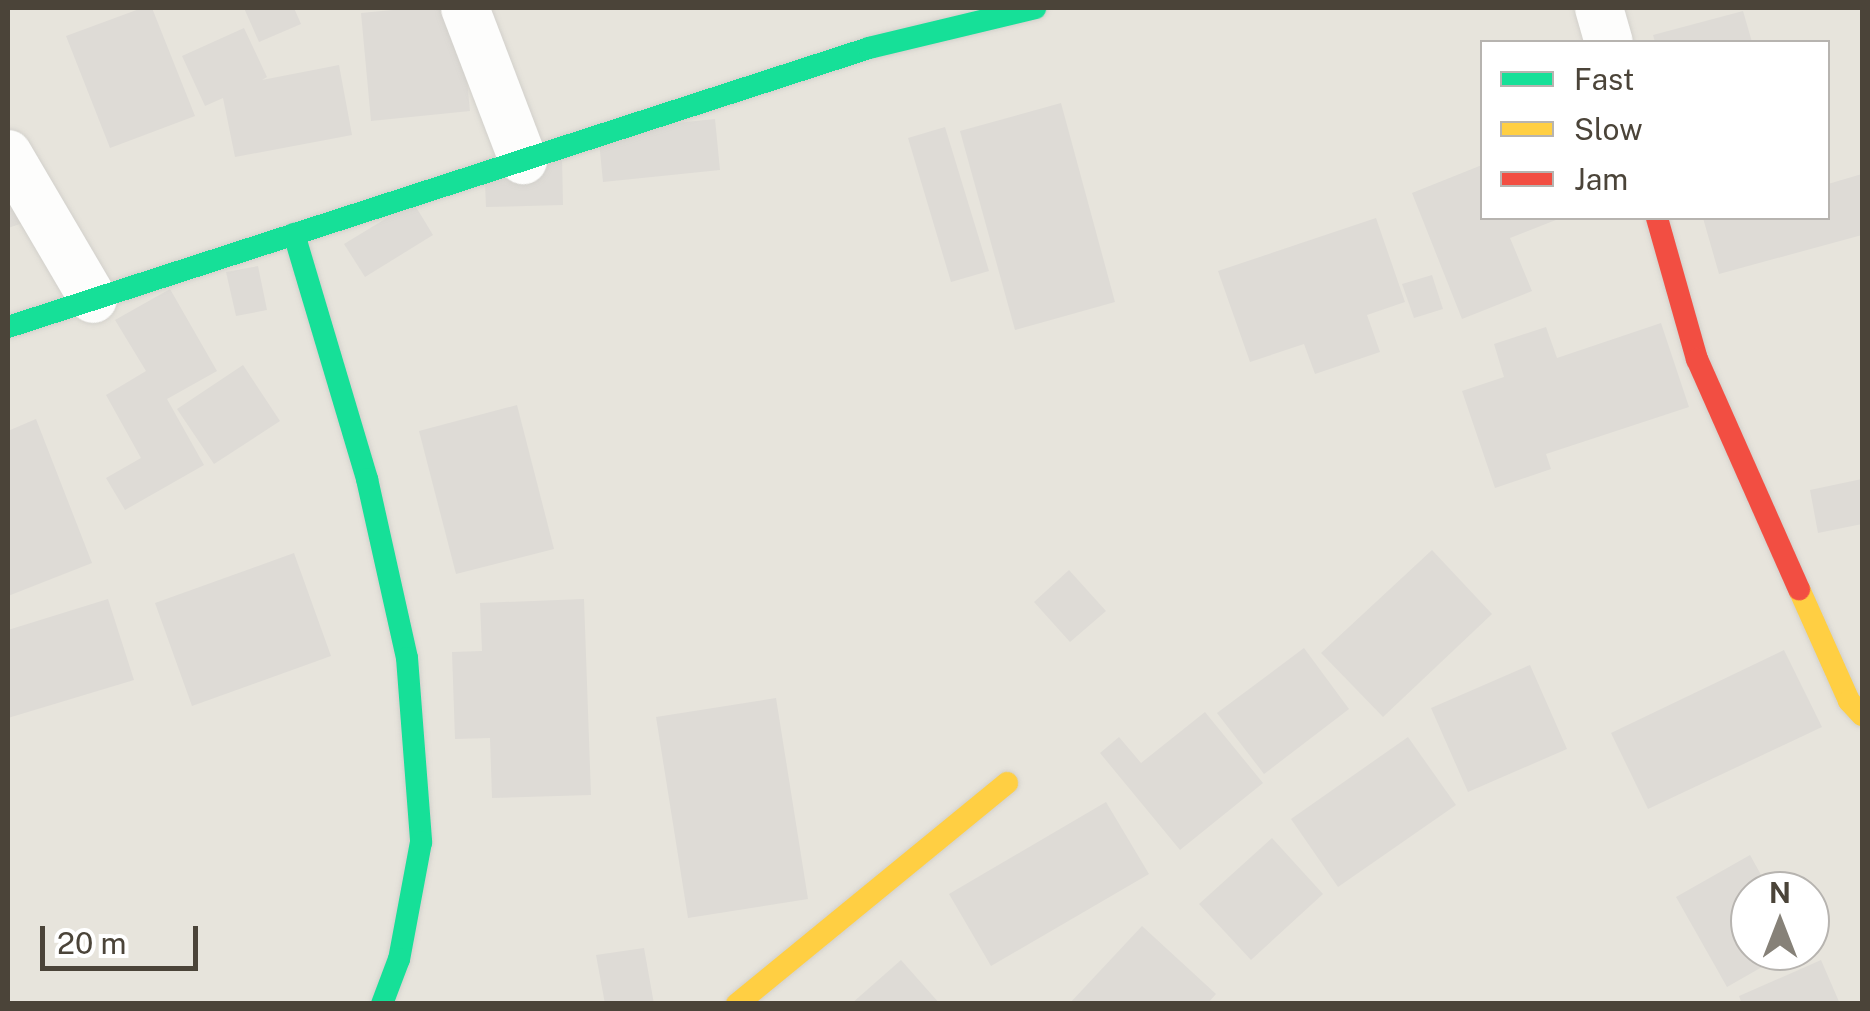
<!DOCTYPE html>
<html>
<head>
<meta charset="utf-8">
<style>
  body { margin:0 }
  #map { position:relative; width:1870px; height:1011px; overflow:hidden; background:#f4f2ee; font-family:"Public Sans",sans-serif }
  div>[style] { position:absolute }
  .residential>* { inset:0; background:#e7e4dc }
  .building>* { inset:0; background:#dedbd6 }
  .roads { filter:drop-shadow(0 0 2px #d2d0cb) drop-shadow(0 0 2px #d2d0cb) }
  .street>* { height:48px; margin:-24px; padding:0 24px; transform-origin:24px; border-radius:24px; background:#fdfdfc }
  .fast>* { height:22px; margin:-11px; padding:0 11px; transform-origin:11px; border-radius:11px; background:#16e098 }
  .slow>* { height:22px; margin:-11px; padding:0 11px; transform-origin:11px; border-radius:11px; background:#ffcf43 }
  .jam>* { height:22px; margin:-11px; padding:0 11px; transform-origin:11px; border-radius:11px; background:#f24e42 }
  span { translate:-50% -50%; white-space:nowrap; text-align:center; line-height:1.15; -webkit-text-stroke:8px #fff; paint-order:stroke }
  .frame { position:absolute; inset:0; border:10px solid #4b4439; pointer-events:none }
  .legend { position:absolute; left:1480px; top:40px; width:350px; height:180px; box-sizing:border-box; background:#fff; border:2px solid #b7b4b0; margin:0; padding:12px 18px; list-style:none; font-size:30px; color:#4b4439 }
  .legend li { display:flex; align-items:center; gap:20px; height:50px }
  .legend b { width:50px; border:2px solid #b7b4b0 }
  .north { position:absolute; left:1730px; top:871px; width:100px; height:100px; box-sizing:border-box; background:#fff; border:2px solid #b7b4b0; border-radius:50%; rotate:0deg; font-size:28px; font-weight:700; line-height:40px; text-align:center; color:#4b4439 }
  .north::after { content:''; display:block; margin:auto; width:35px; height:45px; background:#868178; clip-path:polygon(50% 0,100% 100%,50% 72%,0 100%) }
  .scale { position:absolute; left:40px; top:926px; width:158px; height:45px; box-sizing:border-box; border:5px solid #4b4439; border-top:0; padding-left:12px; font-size:30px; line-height:35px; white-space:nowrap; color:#4b4439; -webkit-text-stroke:8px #fff; paint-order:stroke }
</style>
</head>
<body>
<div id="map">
  <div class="residential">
    <i style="clip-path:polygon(evenodd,8px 8px,1862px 8px,1862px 1003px,8px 1003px,8px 8px,1482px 42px,1828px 42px,1828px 218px,1482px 218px,1482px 42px,8px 8px,1750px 891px,1810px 891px,1810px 951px,1750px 951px,1750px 891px)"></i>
  </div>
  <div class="building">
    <i style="clip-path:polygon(142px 8px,152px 8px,195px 116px,110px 148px,66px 36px)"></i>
    <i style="clip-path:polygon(244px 8px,294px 8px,301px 24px,259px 42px)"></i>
    <i style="clip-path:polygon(414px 8px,460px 8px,470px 111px,371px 121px,361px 13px)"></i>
    <i style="clip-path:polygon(1743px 11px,1752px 42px,1655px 42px,1653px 35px)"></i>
    <i style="clip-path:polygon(244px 28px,267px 77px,262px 80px,339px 65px,352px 135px,235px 157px,223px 98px,205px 106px,182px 56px)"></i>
    <i style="clip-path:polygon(1061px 103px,1115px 302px,1015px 330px,960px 131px)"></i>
    <i style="clip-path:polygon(715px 119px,720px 170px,603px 182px,598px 131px)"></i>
    <i style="clip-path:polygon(945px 127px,989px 271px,951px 282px,908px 138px)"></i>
    <i style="clip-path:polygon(8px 151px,35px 219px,8px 228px)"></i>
    <i style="clip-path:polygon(562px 157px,563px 205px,486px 207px,484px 159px)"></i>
    <i style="clip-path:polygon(1482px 165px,1482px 218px,1561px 218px,1510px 238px,1532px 291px,1462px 319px,1412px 193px)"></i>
    <i style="clip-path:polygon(1862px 174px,1862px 235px,1719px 274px,1703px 218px,1828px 218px,1828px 184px)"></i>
    <i style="clip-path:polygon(413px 202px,433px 235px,365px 277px,344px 244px)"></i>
    <i style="clip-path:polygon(1376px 218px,1405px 302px,1367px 315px,1380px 352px,1315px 374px,1304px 344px,1250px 362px,1218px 271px)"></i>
    <i style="clip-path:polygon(258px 266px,267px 310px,236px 316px,226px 272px)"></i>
    <i style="clip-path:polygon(1432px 275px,1443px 309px,1414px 318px,1402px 284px)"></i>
    <i style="clip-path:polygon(170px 289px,217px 371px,167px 399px,204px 465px,125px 510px,106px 478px,141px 458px,106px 395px,146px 371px,115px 320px)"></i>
    <i style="clip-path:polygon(1661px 323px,1689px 407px,1546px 454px,1551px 469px,1495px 488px,1462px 391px,1504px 377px,1494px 344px,1546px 327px,1557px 358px)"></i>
    <i style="clip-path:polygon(243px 365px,280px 421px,214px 464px,177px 409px)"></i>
    <i style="clip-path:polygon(517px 405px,554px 549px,456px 574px,419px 431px)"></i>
    <i style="clip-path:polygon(36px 419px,92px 563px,8px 596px,8px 431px)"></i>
    <i style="clip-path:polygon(1862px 479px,1862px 524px,1818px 533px,1810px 490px)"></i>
    <i style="clip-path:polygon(1432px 550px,1492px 614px,1383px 717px,1321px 653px)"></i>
    <i style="clip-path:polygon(294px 553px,331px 656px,192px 706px,155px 603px)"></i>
    <i style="clip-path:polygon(1069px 570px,1106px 611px,1070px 642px,1034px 602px)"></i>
    <i style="clip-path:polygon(108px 599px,134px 680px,8px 718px,8px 630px)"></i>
    <i style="clip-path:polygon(584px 599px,591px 795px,492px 798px,490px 738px,455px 739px,452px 652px,482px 651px,480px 603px)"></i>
    <i style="clip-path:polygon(1304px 648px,1349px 709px,1264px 774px,1217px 713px)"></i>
    <i style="clip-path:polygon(1784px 650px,1822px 727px,1648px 809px,1611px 733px)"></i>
    <i style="clip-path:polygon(1530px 665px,1567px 749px,1468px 792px,1431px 708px)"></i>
    <i style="clip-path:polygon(776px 698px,808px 899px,688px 918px,656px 717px)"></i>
    <i style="clip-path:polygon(1205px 712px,1263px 783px,1180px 850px,1100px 753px,1119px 737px,1141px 763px)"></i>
    <i style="clip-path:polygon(1408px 737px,1456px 805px,1338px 887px,1291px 819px)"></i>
    <i style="clip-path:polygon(1106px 802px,1149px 874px,991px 966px,949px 894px)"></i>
    <i style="clip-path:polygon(1272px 838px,1323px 894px,1251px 960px,1199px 904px)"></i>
    <i style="clip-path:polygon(1750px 855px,1770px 891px,1750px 891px,1750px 951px,1790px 951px,1727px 987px,1676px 897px)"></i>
    <i style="clip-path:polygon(1142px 926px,1216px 994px,1207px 1004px,1069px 1004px)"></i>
    <i style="clip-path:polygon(644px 948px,654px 1004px,605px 1004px,596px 955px)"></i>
    <i style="clip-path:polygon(901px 960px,940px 1004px,851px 1004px)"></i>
    <i style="clip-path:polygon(1821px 960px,1840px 1004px,1742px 1004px,1739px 996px)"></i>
  </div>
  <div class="roads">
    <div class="street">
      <i style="left:465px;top:8px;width:163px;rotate:69.1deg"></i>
      <i style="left:1599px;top:8px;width:35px;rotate:74deg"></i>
      <i style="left:8px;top:154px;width:168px;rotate:59.6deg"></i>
    </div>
    <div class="fast">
      <i style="left:294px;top:234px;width:256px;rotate:73.4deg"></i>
      <i style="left:367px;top:479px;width:183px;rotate:77.4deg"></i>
      <i style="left:407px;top:658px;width:185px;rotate:85.6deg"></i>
      <i style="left:421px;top:842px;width:119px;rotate:100.6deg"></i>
      <i style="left:399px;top:959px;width:48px;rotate:110.7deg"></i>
      <i style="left:8px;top:327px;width:905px;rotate:-17.95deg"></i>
      <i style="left:869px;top:48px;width:171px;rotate:-13.5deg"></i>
    </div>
    <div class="slow">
      <i style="left:1799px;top:589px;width:123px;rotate:65.9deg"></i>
      <i style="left:1849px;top:701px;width:19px;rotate:47deg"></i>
      <i style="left:737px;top:1004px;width:349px;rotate:-39.3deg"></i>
    </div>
    <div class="jam">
      <i style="left:1657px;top:218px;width:147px;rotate:74.2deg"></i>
      <i style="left:1697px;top:359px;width:252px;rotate:66.1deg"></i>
    </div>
  </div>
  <div class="frame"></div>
  <ul class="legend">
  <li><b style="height:12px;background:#16e098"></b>Fast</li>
  <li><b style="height:12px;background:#ffcf43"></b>Slow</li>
  <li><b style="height:12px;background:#f24e42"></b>Jam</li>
  </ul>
  <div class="north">N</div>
  <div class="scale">20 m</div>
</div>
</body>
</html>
